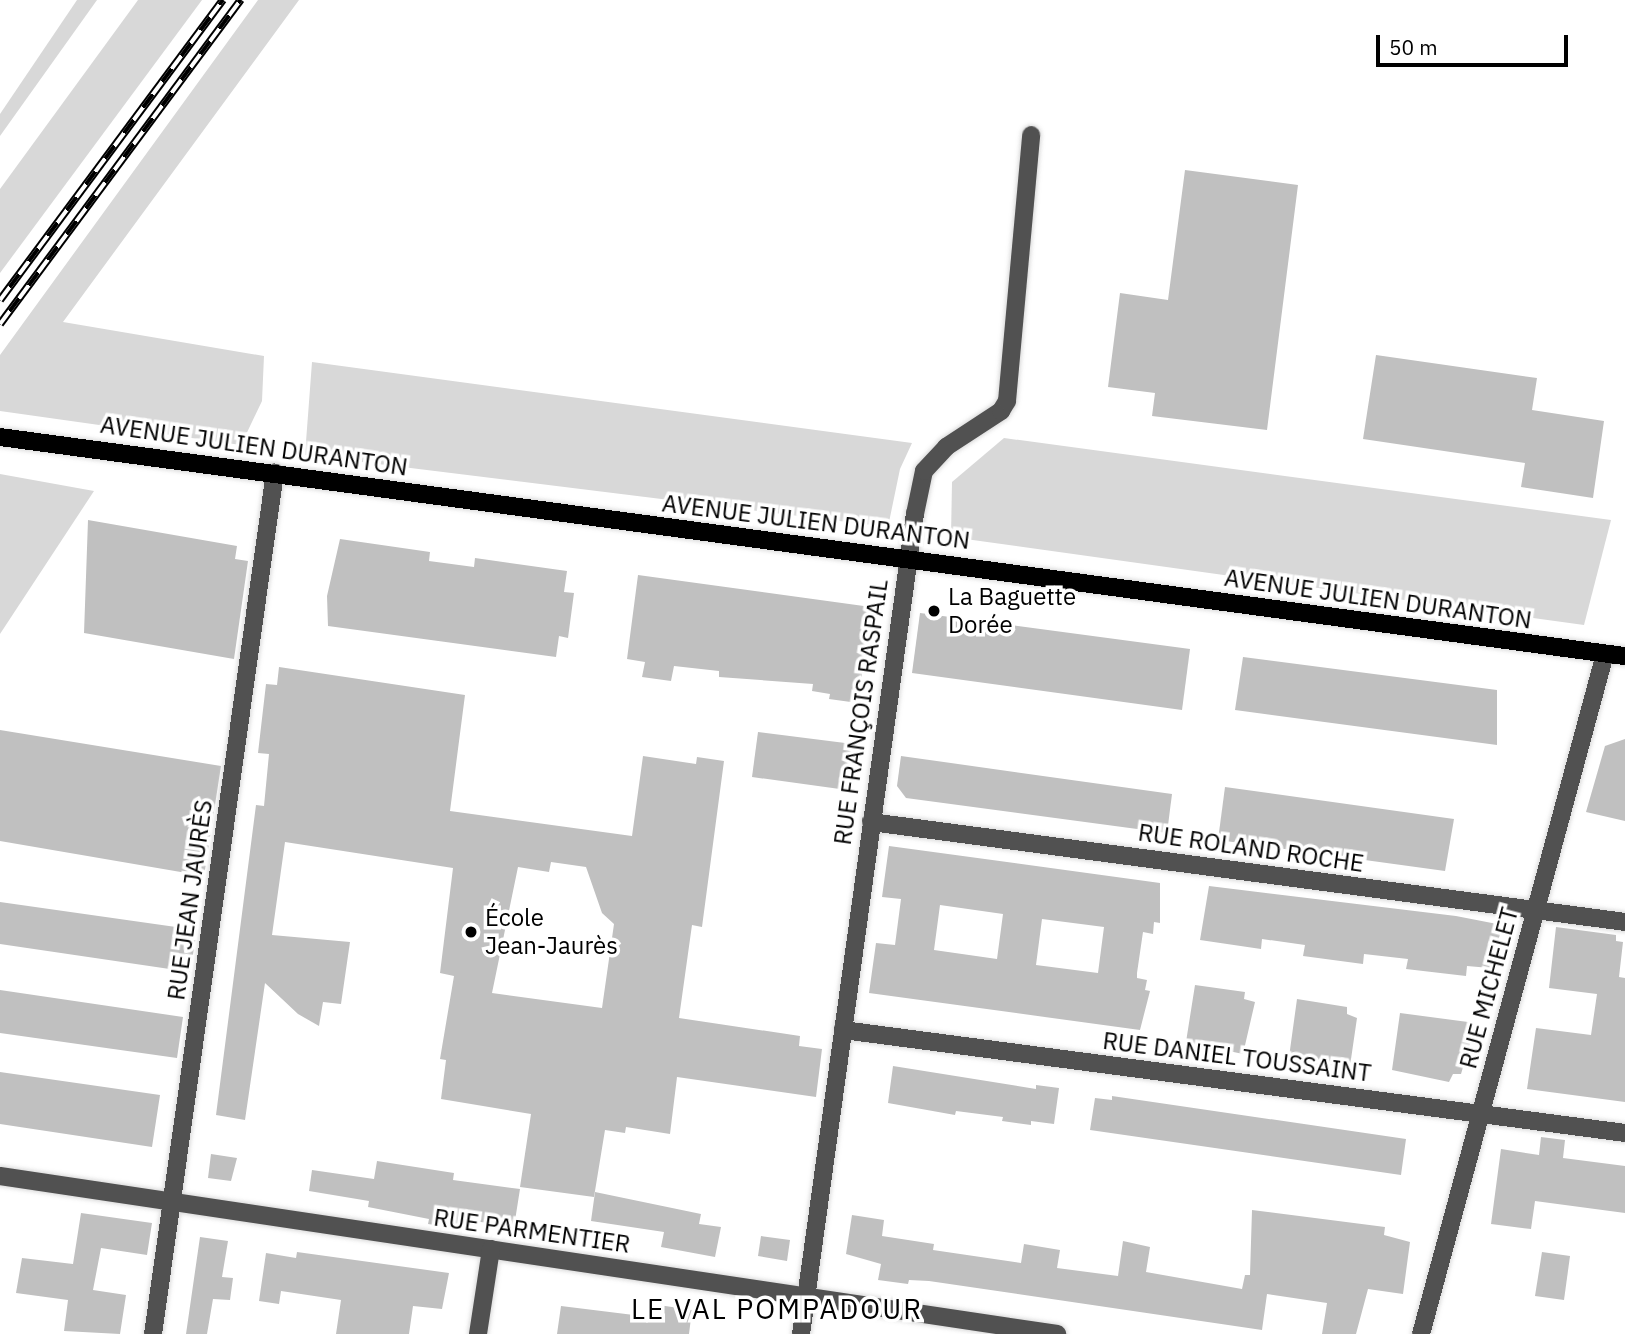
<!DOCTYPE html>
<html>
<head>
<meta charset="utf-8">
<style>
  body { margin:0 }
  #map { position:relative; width:1625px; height:1334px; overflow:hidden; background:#fff; font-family:"IBM Plex Sans",sans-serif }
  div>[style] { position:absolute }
  .green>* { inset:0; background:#d8d8d8 }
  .building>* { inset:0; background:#c0c0c0 }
  .roads { filter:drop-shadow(0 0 2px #dbdbdb) drop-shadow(0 0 2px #dbdbdb) }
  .minor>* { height:18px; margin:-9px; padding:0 9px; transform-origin:9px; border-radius:9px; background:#515151 }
  .major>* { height:18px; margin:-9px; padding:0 9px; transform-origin:9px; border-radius:9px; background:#000 }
  .rail>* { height:8px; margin-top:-4px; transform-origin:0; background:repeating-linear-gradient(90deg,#fff 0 16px,#000 0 32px); box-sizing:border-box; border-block:2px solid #000 }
  .dots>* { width:19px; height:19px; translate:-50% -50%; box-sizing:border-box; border:4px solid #fff; border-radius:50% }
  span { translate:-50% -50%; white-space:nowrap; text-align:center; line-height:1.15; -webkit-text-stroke:7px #fff; paint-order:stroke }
  .street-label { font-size:24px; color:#000 }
  .poi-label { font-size:24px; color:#000 }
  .left { translate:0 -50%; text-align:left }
  .quarter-label { font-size:28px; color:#000; letter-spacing:2px }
  .scale { position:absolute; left:1376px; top:35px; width:192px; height:32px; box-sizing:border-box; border:4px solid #000; border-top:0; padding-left:9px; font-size:21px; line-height:24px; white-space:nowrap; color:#000; -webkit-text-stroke:5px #fff; paint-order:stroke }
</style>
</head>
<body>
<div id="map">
  <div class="green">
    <i style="clip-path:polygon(77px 0,97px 0,0 136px,0 114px)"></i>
    <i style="clip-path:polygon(138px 0,202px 0,0 273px,0 189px)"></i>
    <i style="clip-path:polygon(258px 0,299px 0,63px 322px,264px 356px,262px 401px,241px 445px,0 411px,0 355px)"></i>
    <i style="clip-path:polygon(312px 362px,912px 443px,900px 469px,888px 527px,305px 455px)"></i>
    <i style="clip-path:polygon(1004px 438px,1611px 520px,1584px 625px,951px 537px,952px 482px)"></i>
    <i style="clip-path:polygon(0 474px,94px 491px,0 634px)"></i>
  </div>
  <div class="building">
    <i style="clip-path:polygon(1185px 170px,1298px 185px,1267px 430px,1152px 416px,1155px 393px,1108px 387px,1120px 293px,1168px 300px)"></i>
    <i style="clip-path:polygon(1376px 355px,1537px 378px,1532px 410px,1604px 421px,1593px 498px,1521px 487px,1525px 463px,1363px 439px)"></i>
    <i style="clip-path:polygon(88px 520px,237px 546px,235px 559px,248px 561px,234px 659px,84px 633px)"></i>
    <i style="clip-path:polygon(340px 539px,430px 552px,429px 561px,474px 567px,475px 558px,567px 571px,564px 592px,574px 593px,568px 638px,559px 636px,556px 657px,328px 626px,327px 596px)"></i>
    <i style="clip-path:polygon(638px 575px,871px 607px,858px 703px,829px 699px,830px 694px,812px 691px,813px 684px,719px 677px,719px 671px,674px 666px,671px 681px,642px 677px,645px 662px,627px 659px)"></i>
    <i style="clip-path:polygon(920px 613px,1190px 649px,1182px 710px,912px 673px)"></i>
    <i style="clip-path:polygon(1243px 657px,1497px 690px,1497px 745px,1235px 710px)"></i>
    <i style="clip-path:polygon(evenodd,279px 667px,465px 695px,450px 811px,632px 836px,643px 756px,696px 764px,697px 757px,724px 761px,702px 927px,692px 925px,679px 1018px,800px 1036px,799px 1046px,822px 1049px,816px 1097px,677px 1077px,670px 1134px,626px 1127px,625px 1133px,605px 1130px,594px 1197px,520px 1187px,531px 1114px,441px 1099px,446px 1060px,440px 1059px,454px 976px,440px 973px,453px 868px,285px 842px,272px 935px,350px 942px,341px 1004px,323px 1002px,319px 1026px,298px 1014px,265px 983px,245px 1120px,216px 1115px,256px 805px,264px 806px,269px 754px,258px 753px,266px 684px,277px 685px,279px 667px,551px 862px,586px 867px,602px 913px,614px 924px,602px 1008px,492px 993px,518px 867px,549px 872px,551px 862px)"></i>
    <i style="clip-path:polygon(0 730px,221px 766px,204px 876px,0 841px)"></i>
    <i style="clip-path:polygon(758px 732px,853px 744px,847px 790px,752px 777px)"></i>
    <i style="clip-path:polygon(1625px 739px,1625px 821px,1586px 812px,1605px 746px)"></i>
    <i style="clip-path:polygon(901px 756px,1172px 794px,1167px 833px,906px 798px,897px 786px)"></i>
    <i style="clip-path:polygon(1225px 787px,1454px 819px,1445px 871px,1218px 840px)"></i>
    <i style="clip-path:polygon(evenodd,889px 846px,1160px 883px,1160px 923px,1154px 922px,1153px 934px,1143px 932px,1137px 973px,1137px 978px,1147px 980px,1145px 990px,1150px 991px,1140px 1030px,869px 993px,876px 943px,895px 945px,901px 899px,882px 897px,889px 846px,940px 905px,1003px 914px,997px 959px,934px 950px,940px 905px,889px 846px,1042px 919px,1104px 927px,1098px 973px,1036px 965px,1042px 919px)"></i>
    <i style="clip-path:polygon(1209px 886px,1456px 916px,1497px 924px,1501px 931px,1490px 968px,1467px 966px,1466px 976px,1406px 969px,1408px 959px,1364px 954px,1363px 964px,1303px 956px,1305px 945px,1262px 939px,1261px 949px,1200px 940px)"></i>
    <i style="clip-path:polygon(0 902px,197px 930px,190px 972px,0 944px)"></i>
    <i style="clip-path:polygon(1556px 927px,1616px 935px,1616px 941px,1623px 942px,1619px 977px,1625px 978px,1625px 1102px,1527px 1089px,1536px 1028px,1591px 1035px,1597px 994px,1549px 988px)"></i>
    <i style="clip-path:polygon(1195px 985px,1245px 992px,1244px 999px,1255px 1002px,1243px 1054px,1186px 1042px)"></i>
    <i style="clip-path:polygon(0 990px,183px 1017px,177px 1058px,0 1033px)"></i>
    <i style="clip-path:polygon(1297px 999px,1347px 1007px,1347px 1014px,1357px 1018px,1350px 1066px,1308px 1064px,1309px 1060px,1289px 1057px)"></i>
    <i style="clip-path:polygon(1400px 1013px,1468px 1022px,1467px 1028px,1474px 1030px,1461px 1074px,1453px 1074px,1449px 1082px,1392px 1070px)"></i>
    <i style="clip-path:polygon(893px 1066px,1036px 1089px,1036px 1085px,1059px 1088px,1054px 1124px,1031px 1121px,1031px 1125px,1002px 1121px,1003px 1117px,956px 1111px,955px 1115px,888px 1103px)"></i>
    <i style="clip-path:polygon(0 1072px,160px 1095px,152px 1147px,0 1124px)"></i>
    <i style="clip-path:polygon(1112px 1096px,1406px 1139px,1401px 1175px,1090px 1130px,1095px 1098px,1112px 1100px)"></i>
    <i style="clip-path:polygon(1541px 1137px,1565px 1140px,1563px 1158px,1625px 1166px,1625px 1213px,1535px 1201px,1531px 1229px,1491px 1224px,1501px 1149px,1539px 1155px)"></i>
    <i style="clip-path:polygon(211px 1154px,237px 1158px,231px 1181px,208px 1178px)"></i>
    <i style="clip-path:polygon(377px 1161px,454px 1173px,453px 1180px,520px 1189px,514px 1227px,468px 1220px,467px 1230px,428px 1224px,429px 1219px,368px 1207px,369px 1201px,309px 1191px,312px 1170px,374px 1179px)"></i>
    <i style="clip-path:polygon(595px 1192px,701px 1214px,699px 1224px,721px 1227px,715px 1257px,661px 1247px,664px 1232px,591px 1221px)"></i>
    <i style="clip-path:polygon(1252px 1210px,1385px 1227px,1384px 1235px,1410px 1242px,1403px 1294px,1368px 1289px,1356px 1334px,1322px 1334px,1327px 1303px,1267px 1294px,1262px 1330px,929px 1281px,909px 1280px,908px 1284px,878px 1280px,881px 1264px,846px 1254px,852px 1215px,884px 1220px,882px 1236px,934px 1244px,933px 1250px,1021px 1263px,1024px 1244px,1060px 1250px,1057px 1268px,1118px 1276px,1123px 1241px,1150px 1247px,1146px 1272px,1242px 1289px,1245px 1275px,1250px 1275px)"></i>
    <i style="clip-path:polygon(81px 1213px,152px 1223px,147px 1255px,101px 1248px,93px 1290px,126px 1295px,120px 1334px,64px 1331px,68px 1300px,16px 1293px,22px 1258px,73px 1264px)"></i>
    <i style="clip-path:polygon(761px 1236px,790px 1240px,787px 1261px,758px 1256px)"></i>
    <i style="clip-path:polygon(200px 1237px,228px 1241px,222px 1277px,233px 1278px,230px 1300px,213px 1299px,207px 1334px,186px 1334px)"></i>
    <i style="clip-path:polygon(297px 1252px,449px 1273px,442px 1309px,413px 1306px,409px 1334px,336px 1334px,341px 1300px,281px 1291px,279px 1304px,259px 1301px,266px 1253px,296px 1258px)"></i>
    <i style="clip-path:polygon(1542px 1252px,1570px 1256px,1564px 1300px,1535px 1296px)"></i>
    <i style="clip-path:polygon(652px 1304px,692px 1310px,689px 1334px,557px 1334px,561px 1306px,650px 1317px)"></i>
  </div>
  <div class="roads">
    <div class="minor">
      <i style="left:871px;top:822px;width:761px;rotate:7.55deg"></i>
      <i style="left:843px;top:1030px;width:789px;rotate:7.5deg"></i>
      <i style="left:0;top:1176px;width:1069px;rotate:8.5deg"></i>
      <i style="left:153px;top:1334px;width:870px;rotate:-81.94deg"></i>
      <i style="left:478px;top:1334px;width:86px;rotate:-81.3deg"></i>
      <i style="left:801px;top:1334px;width:828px;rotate:-82.09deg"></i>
      <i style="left:915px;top:514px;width:44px;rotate:-78.2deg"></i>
      <i style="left:924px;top:471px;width:33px;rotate:-47deg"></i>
      <i style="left:946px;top:447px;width:66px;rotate:-33.2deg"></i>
      <i style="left:1001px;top:411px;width:12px;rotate:-59deg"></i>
      <i style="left:1007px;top:401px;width:267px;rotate:-84.8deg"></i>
      <i style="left:1421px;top:1334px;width:704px;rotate:-74.86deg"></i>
    </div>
    <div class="major">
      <i style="left:0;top:437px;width:1640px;rotate:7.68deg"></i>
    </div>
  </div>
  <div class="rail">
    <i style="left:0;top:300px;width:374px;rotate:-53.4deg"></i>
    <i style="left:0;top:324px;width:404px;rotate:-53.4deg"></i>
  </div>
  <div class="dots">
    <i style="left:934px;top:611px;background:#000"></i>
    <i style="left:471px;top:932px;background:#000"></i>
  </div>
  <div class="street-label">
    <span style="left:254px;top:446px;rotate:8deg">AVENUE JULIEN DURANTON</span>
    <span style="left:816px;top:522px;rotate:7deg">AVENUE JULIEN DURANTON</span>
    <span style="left:1378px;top:599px;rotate:8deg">AVENUE JULIEN DURANTON</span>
    <span style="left:861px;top:712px;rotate:-82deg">RUE FRANÇOIS RASPAIL</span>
    <span style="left:1251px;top:848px;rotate:8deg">RUE ROLAND ROCHE</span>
    <span style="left:190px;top:900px;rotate:-82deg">RUE JEAN JAURÈS</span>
    <span style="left:1489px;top:988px;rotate:-75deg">RUE MICHELET</span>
    <span style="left:1237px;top:1057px;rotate:7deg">RUE DANIEL TOUSSAINT</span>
    <span style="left:532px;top:1231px;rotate:8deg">RUE PARMENTIER</span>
  </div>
  <div class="poi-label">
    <span class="left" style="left:948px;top:611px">La Baguette<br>Dorée</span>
    <span class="left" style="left:485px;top:932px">École<br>Jean-Jaurès</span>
  </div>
  <div class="quarter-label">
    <span style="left:777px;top:1309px">LE VAL POMPADOUR</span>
  </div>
  <div class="scale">50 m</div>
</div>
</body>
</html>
